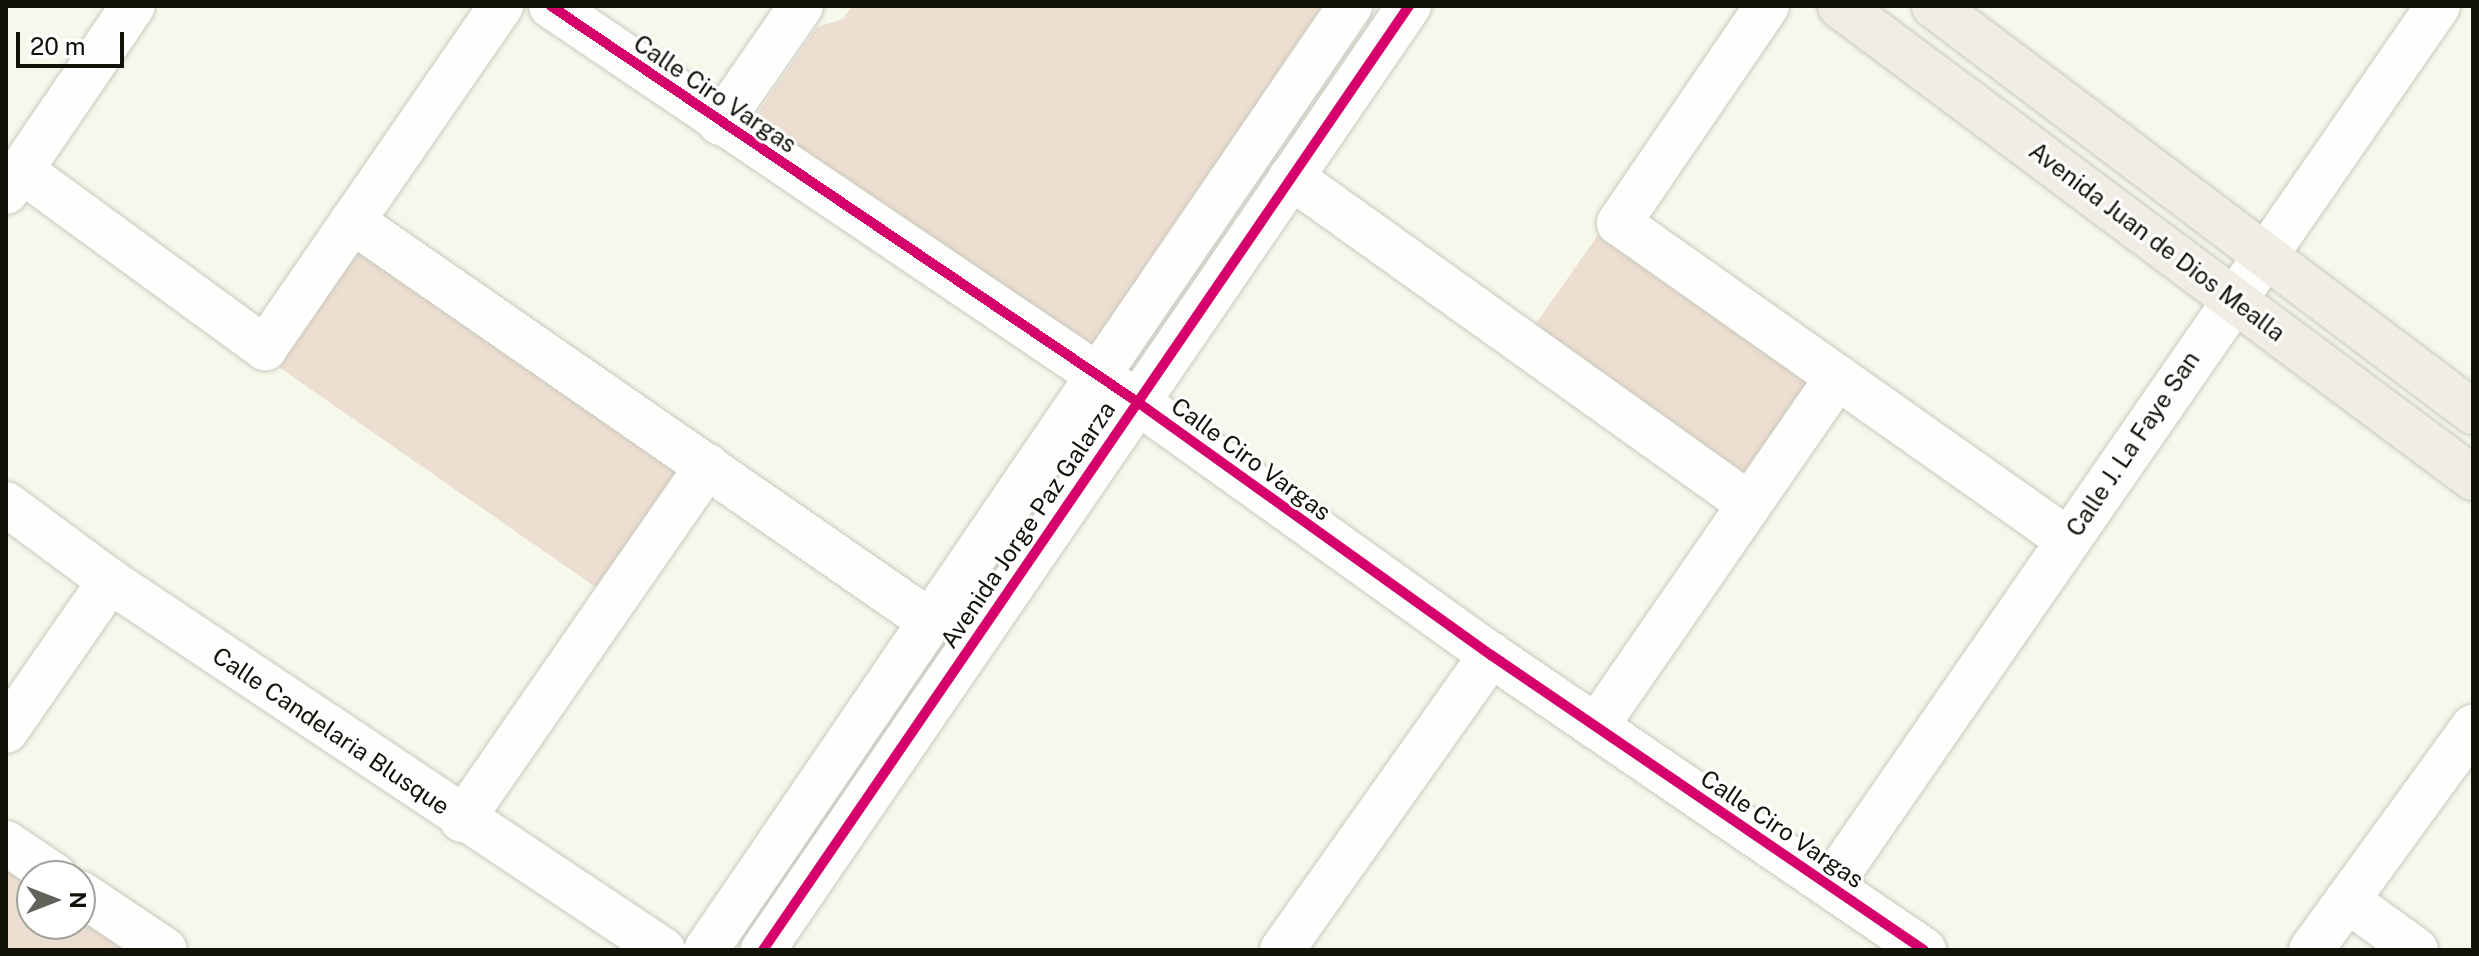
<!DOCTYPE html>
<html>
<head>
<meta charset="utf-8">
<style>
  body { margin:0 }
  #map { position:relative; width:2479px; height:956px; overflow:hidden; background:#f7f8ec; font-family:"Public Sans",sans-serif }
  div>[style] { position:absolute }
  .green>* { inset:0; background:#ecded0 }
  .roads { filter:drop-shadow(0 0 2px #c7c8be) drop-shadow(0 0 2px #c7c8be) }
  .minor>* { height:44px; margin:-22px; padding:0 22px; transform-origin:22px; border-radius:22px; background:#fefefc }
  .major>* { height:44px; margin:-22px; padding:0 22px; transform-origin:22px; border-radius:22px; background:#f0ede4 }
  .cycleway>* { height:10px; margin:-5px; padding:0 5px; transform-origin:5px; border-radius:5px; background:#d6006c }
  span { translate:-50% -50%; white-space:nowrap; text-align:center; line-height:1.15; -webkit-text-stroke:6px #fff; paint-order:stroke }
  .street-label { font-size:24px; color:#12120b }
  .frame { position:absolute; inset:0; border:8px solid #12120b; pointer-events:none }
  .north { position:absolute; left:16px; top:860px; width:80px; height:80px; box-sizing:border-box; background:#fff; border:2px solid #a0a09d; border-radius:50%; rotate:90deg; font-size:22px; font-weight:700; line-height:32px; text-align:center; color:#12120b }
  .north::after { content:''; display:block; margin:auto; width:28px; height:36px; background:#62625a; clip-path:polygon(50% 0,100% 100%,50% 72%,0 100%) }
  .scale { position:absolute; left:16px; top:32px; width:108px; height:36px; box-sizing:border-box; border:4px solid #12120b; border-top:0; padding-left:10px; font-size:24px; line-height:28px; white-space:nowrap; color:#12120b; -webkit-text-stroke:6px #fff; paint-order:stroke }
</style>
</head>
<body>
<div id="map">
  <div class="green">
    <i style="clip-path:polygon(852px 6px,1342px 6px,1094px 363px,753px 144px,755px 117px,817px 27px,843px 19px)"></i>
    <i style="clip-path:polygon(1603px 228px,1820px 381px,1731px 504px,1518px 349px)"></i>
    <i style="clip-path:polygon(354px 245px,681px 472px,600px 590px,273px 363px)"></i>
    <i style="clip-path:polygon(6px 858px,32px 876px,32px 924px,80px 924px,80px 910px,138px 950px,6px 950px)"></i>
  </div>
  <div class="roads">
    <div class="minor">
      <i style="left:551px;top:6px;width:706px;rotate:34.03deg"></i>
      <i style="left:1136px;top:401px;width:437px;rotate:35.6deg"></i>
      <i style="left:1491px;top:655px;width:524px;rotate:34.27deg"></i>
      <i style="left:1767px;top:6px;width:263px;rotate:124.3deg"></i>
      <i style="left:1619px;top:223px;width:550px;rotate:35.22deg"></i>
      <i style="left:720px;top:123px;width:142px;rotate:-55.3deg"></i>
      <i style="left:22px;top:171px;width:301px;rotate:36.1deg"></i>
      <i style="left:265px;top:348px;width:416px;rotate:-55.4deg"></i>
      <i style="left:1291px;top:177px;width:563px;rotate:35.53deg"></i>
      <i style="left:6px;top:192px;width:225px;rotate:-55.7deg"></i>
      <i style="left:352px;top:221px;width:704px;rotate:34.71deg"></i>
      <i style="left:6px;top:504px;width:129px;rotate:36.5deg"></i>
      <i style="left:110px;top:581px;width:665px;rotate:33.71deg"></i>
      <i style="left:1596px;top:727px;width:425px;rotate:-55.4deg"></i>
      <i style="left:6px;top:731px;width:183px;rotate:-55.3deg"></i>
      <i style="left:462px;top:820px;width:431px;rotate:-55.3deg"></i>
      <i style="left:6px;top:843px;width:59px;rotate:34deg"></i>
      <i style="left:1831px;top:884px;width:1067px;rotate:-55.34deg"></i>
      <i style="left:80px;top:893px;width:102px;rotate:33.8deg"></i>
      <i style="left:2347px;top:900px;width:85px;rotate:35.9deg"></i>
      <i style="left:706px;top:950px;width:1143px;rotate:-55.7deg"></i>
      <i style="left:763px;top:950px;width:1144px;rotate:-55.62deg"></i>
      <i style="left:1282px;top:950px;width:362px;rotate:-54.7deg"></i>
      <i style="left:2311px;top:950px;width:276px;rotate:-54deg"></i>
    </div>
    <div class="major">
      <i style="left:1840px;top:6px;width:790px;rotate:36.71deg"></i>
      <i style="left:1934px;top:6px;width:675px;rotate:36.99deg"></i>
    </div>
  </div>
  <div class="cycleway">
    <i style="left:551px;top:6px;width:706px;rotate:34.03deg"></i>
    <i style="left:1136px;top:401px;width:437px;rotate:35.6deg"></i>
    <i style="left:1491px;top:655px;width:524px;rotate:34.27deg"></i>
    <i style="left:763px;top:950px;width:1144px;rotate:-55.62deg"></i>
  </div>
  <div class="street-label">
    <span style="left:715px;top:94px;rotate:34deg">Calle Ciro Vargas</span>
    <span style="left:2157px;top:242px;rotate:37deg">Avenida Juan de Dios Mealla</span>
    <span style="left:2133px;top:444px;rotate:-56deg">Calle J. La Faye San</span>
    <span style="left:1251px;top:459px;rotate:36deg">Calle Ciro Vargas</span>
    <span style="left:1028px;top:525px;rotate:-56deg">Avenida Jorge Paz Galarza</span>
    <span style="left:331px;top:731px;rotate:34deg">Calle Candelaria Blusque</span>
    <span style="left:1782px;top:829px;rotate:34deg">Calle Ciro Vargas</span>
  </div>
  <div class="frame"></div>
  <div class="north">N</div>
  <div class="scale">20 m</div>
</div>
</body>
</html>
